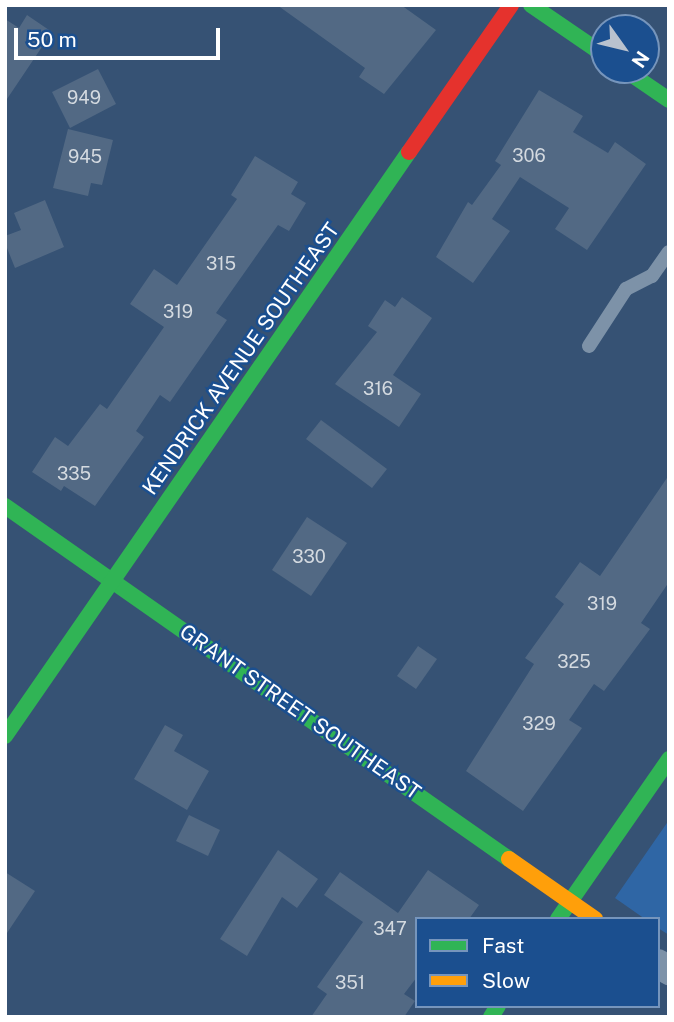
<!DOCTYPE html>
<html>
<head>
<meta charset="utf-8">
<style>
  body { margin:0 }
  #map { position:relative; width:674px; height:1022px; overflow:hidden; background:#365274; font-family:"Public Sans",sans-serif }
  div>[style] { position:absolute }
  .green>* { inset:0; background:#2f66a5 }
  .building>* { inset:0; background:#526984 }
  .lane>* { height:14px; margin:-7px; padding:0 7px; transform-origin:7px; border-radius:7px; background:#7d92a8 }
  .street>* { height:28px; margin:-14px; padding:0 14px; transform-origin:14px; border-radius:14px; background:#7d92a8 }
  .fast>* { height:16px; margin:-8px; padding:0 8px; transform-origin:8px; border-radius:8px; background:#30b455 }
  .slow>* { height:16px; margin:-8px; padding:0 8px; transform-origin:8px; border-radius:8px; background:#ff9f0a }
  .jam>* { height:16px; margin:-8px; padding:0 8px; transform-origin:8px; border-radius:8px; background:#e5322d }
  span { translate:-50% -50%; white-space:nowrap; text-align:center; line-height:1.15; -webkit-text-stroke:5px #1b4f8f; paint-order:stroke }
  .number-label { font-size:18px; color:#d4dae0 }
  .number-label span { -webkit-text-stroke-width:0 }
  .street-label { font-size:21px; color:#fff }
  .frame { position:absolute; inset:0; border:7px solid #fff; pointer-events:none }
  .legend { position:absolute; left:415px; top:917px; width:245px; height:91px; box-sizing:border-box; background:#1b4f8f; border:2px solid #7695bc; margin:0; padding:9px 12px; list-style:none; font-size:21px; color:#fff }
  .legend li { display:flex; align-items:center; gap:14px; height:35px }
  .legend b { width:35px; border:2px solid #7695bc }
  .north { position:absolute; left:590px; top:14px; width:70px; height:70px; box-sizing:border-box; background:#1b4f8f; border:2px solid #7695bc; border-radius:50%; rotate:124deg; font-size:19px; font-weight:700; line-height:28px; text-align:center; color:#fff }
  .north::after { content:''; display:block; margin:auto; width:24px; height:32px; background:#b9c2ce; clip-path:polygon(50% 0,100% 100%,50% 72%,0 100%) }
  .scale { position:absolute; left:14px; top:28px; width:206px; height:32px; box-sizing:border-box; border:4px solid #fff; border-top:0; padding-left:9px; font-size:21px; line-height:24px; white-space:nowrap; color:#fff; -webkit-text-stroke:5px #1b4f8f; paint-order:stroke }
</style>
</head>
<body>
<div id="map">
  <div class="green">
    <i style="clip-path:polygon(669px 820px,669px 935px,658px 928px,658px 919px,645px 919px,615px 898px)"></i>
  </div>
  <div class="building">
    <i style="clip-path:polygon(277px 5px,401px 5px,436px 30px,384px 94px,359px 77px,365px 68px)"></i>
    <i style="clip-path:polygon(27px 15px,52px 32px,5px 102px,5px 19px,19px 28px)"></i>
    <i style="clip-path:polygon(98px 69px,116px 104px,70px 128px,52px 92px)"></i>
    <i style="clip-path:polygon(539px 90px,583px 116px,573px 132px,608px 153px,615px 142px,646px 164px,587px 250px,555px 229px,569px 208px,520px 177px,492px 219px,510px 231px,473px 283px,436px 257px,468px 202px,472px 205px,501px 165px,495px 161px)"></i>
    <i style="clip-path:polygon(68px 129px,113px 140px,102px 185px,91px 183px,88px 196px,53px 188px)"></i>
    <i style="clip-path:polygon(255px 156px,298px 182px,291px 194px,306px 203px,289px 231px,278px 225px,216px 313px,227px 320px,170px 402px,160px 395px,136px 431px,144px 437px,95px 506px,64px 486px,61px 491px,32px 472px,55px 437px,68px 446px,100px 404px,107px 409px,164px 327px,130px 304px,154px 269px,177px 285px,237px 199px,231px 195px)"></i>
    <i style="clip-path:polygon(45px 200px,64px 247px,15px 268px,5px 243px,5px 236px,21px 230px,14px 213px)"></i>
    <i style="clip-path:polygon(402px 297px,432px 318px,393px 375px,421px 394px,399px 427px,335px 384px,377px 332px,368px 326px,385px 300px,395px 307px)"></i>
    <i style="clip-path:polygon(321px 420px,387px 469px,372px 488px,306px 439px)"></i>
    <i style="clip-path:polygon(669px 475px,669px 582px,641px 623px,650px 629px,604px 691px,594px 684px,569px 720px,582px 728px,523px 811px,466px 771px,534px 664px,525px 658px,564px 604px,555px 597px,580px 562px,600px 576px)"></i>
    <i style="clip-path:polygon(307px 517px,347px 543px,311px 596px,272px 570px)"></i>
    <i style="clip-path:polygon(418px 646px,437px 659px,416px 689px,397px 676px)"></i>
    <i style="clip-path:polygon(165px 725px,183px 735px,174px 751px,209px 771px,187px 810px,134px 779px)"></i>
    <i style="clip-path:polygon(189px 815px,220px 830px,208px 856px,176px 841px)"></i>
    <i style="clip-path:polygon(278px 850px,318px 879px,297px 908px,282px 897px,247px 956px,220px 939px)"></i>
    <i style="clip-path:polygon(428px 870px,479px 905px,469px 919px,417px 919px,417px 977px,404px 994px,415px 1001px,404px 1017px,311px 1017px,327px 994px,317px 987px,363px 922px,324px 895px,340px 872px,398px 913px)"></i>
    <i style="clip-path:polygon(5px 872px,35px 891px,5px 936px)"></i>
  </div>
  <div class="lane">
    <i style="left:589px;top:346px;width:68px;rotate:-57deg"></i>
    <i style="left:626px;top:289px;width:29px;rotate:-27deg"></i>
    <i style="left:652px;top:276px;width:29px;rotate:-55deg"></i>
  </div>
  <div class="street">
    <i style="left:658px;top:963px;width:14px;rotate:36deg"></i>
  </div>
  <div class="fast">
    <i style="left:531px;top:5px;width:88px;rotate:34.4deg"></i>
    <i style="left:625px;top:70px;width:53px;rotate:34.3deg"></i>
    <i style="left:5px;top:506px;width:615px;rotate:35.01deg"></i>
    <i style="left:5px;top:736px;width:710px;rotate:-55.33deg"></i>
    <i style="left:558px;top:919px;width:195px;rotate:-55.2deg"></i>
    <i style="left:491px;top:1017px;width:13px;rotate:-58deg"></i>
  </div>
  <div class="slow">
    <i style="left:509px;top:859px;width:105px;rotate:34.9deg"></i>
  </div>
  <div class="jam">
    <i style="left:409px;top:152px;width:179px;rotate:-55.2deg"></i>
  </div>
  <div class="number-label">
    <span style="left:84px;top:98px">949</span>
    <span style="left:529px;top:156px">306</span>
    <span style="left:85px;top:157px">945</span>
    <span style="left:221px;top:264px">315</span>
    <span style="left:178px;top:312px">319</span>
    <span style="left:378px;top:389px">316</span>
    <span style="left:74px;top:474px">335</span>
    <span style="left:309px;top:557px">330</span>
    <span style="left:602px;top:604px">319</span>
    <span style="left:574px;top:662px">325</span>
    <span style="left:539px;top:724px">329</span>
    <span style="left:390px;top:929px">347</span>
    <span style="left:350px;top:983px">351</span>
  </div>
  <div class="street-label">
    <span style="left:241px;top:359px;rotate:-55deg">KENDRICK AVENUE SOUTHEAST</span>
    <span style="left:300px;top:712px;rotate:35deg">GRANT STREET SOUTHEAST</span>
  </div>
  <div class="frame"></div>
  <ul class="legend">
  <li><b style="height:9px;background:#30b455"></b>Fast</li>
  <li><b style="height:9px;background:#ff9f0a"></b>Slow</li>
  </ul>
  <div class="north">N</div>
  <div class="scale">50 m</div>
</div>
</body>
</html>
